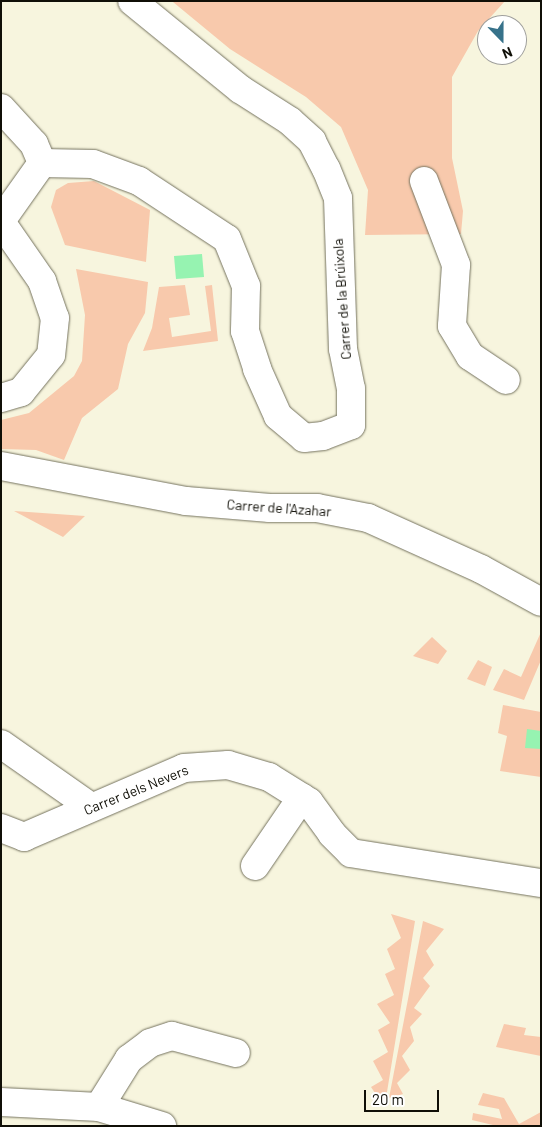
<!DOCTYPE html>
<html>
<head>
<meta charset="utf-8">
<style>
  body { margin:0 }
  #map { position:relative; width:542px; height:1127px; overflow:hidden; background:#f7f5de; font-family:Barlow,sans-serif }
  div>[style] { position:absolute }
  .green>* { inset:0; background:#f8c9ac }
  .water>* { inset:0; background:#96f3b1 }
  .roads { filter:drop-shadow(0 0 1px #75735f) drop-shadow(0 0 1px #75735f) }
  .minor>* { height:28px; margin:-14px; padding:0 14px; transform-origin:14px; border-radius:14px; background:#fff }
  span { translate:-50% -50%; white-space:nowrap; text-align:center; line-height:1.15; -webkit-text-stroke:4.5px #fff; paint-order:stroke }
  .street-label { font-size:14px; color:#100f07 }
  .frame { position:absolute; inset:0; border:2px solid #100f07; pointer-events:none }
  .north { position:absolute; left:477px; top:15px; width:50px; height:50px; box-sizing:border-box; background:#fff; border:1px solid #9f9f9c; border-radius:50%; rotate:158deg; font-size:14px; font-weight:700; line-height:20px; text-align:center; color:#100f07 }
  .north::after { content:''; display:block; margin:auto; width:18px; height:22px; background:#37728a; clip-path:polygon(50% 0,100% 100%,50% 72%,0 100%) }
  .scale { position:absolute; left:364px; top:1090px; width:75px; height:22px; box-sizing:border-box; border:2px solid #100f07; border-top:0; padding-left:6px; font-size:15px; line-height:18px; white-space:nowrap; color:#100f07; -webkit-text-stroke:4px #fff; paint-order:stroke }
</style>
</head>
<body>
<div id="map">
  <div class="green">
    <i style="clip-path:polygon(505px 1px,478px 31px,452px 77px,452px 158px,463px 211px,461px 234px,365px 235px,368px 190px,341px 127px,306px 97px,230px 49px,173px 2px)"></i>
    <i style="clip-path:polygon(94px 181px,150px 210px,146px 262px,65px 245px,51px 207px,56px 190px,68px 183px)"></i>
    <i style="clip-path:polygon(76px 269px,148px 282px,145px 313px,128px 344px,118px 389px,82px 418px,64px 460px,36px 450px,1px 449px,1px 420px,29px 413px,74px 376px,82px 361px,85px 315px)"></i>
    <i style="clip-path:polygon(185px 285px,190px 315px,169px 318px,172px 337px,211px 331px,205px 286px,212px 285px,218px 341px,143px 351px,152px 328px,159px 287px)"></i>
    <i style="clip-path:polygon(14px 511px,85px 516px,63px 537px)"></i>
    <i style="clip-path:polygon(541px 632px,541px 660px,524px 700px,493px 690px,504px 669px,521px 677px)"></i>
    <i style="clip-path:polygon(432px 637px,447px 651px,438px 664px,413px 656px)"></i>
    <i style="clip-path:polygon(478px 660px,492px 667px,485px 686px,467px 679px)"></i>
    <i style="clip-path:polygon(503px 705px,541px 712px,541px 777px,500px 771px,507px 736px,498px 733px)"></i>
    <i style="clip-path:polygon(391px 914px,415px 921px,386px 1098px,379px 1099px,371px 1087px,383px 1080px,373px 1061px,388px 1052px,378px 1030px,390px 1023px,377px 1004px,394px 995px,385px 974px,395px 969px,387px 949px,401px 938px)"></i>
    <i style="clip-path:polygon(423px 921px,444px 929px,426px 951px,434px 965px,423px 978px,430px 986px,414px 1008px,422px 1014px,410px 1027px,414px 1041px,402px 1056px,410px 1070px,397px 1083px,403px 1094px,389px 1098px)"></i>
    <i style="clip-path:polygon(504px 1024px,526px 1028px,524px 1035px,541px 1037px,541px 1056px,496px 1047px)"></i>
    <i style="clip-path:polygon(483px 1093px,504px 1098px,519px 1124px,541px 1112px,541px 1126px,497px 1126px,472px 1120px,473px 1113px,502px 1119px,499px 1109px,478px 1105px)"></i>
  </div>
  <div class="water">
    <i style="clip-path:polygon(202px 254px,204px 277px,176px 279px,174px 256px)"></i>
    <i style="clip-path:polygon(527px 729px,541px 731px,541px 749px,525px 748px)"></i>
  </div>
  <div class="roads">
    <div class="minor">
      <i style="left:1px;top:108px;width:49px;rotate:47.5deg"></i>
      <i style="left:34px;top:144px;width:21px;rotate:67deg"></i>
      <i style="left:42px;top:163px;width:71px;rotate:125.3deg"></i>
      <i style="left:42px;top:163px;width:51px;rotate:1.1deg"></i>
      <i style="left:93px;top:164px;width:49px;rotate:20.3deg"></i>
      <i style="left:139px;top:181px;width:105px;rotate:33.4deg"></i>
      <i style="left:227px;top:239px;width:51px;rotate:68deg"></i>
      <i style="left:246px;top:286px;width:45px;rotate:91.3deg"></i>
      <i style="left:245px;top:331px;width:40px;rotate:72deg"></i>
      <i style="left:257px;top:369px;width:51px;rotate:65.9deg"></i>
      <i style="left:278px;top:416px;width:34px;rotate:40deg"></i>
      <i style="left:304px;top:438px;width:19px;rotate:-6deg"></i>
      <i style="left:323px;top:436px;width:30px;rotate:-21deg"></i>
      <i style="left:351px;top:425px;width:36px;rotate:-90deg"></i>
      <i style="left:351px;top:389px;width:41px;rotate:-101.3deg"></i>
      <i style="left:343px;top:349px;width:151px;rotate:-91.9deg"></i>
      <i style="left:338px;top:198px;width:31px;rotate:-112deg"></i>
      <i style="left:326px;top:169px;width:31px;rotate:-117deg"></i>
      <i style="left:312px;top:141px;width:30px;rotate:-138deg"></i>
      <i style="left:290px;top:121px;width:59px;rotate:-147.4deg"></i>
      <i style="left:240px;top:89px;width:139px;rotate:-140.8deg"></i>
      <i style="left:424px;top:181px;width:90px;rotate:69.1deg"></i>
      <i style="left:456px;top:265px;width:61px;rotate:93.8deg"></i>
      <i style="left:452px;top:326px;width:35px;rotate:59deg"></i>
      <i style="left:470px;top:356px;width:43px;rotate:33.7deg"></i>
      <i style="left:1px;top:222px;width:72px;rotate:55.2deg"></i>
      <i style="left:42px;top:281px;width:39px;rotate:71deg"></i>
      <i style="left:55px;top:318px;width:37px;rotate:96deg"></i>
      <i style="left:51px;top:355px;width:48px;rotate:129deg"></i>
      <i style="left:21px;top:392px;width:21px;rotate:163deg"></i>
      <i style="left:1px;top:466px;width:188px;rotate:10.7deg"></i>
      <i style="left:186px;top:501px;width:84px;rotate:4.8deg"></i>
      <i style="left:270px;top:508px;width:47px"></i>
      <i style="left:317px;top:508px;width:52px;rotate:11.1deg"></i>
      <i style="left:368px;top:518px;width:124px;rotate:24.3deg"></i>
      <i style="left:481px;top:569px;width:68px;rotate:28.8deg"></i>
      <i style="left:1px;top:744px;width:110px;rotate:35deg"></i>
      <i style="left:1px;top:828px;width:25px;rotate:21deg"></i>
      <i style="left:24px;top:837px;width:174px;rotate:-23.3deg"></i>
      <i style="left:184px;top:768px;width:44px;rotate:-3.9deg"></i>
      <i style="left:228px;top:765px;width:43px;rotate:16.3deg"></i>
      <i style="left:269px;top:777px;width:47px;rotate:32deg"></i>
      <i style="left:309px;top:802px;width:39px;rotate:54deg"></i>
      <i style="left:332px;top:834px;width:27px;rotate:45deg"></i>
      <i style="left:351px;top:853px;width:192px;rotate:9deg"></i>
      <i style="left:255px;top:866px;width:83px;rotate:-55.7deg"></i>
      <i style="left:1px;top:1102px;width:98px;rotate:2.9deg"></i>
      <i style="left:99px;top:1107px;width:66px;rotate:16.8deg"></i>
      <i style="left:99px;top:1107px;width:57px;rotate:-58deg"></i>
      <i style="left:129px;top:1059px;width:26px;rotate:-37deg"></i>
      <i style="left:150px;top:1043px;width:23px;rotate:-18deg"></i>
      <i style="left:172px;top:1036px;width:66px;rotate:14.9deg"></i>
    </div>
  </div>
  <div class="street-label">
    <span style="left:342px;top:299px;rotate:-94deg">Carrer de la Brúixola</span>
    <span style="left:279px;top:508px;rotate:4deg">Carrer de l'Azahar</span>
    <span style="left:136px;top:790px;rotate:-22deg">Carrer dels Nevers</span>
  </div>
  <div class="frame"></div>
  <div class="north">N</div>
  <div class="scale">20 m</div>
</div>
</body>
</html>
